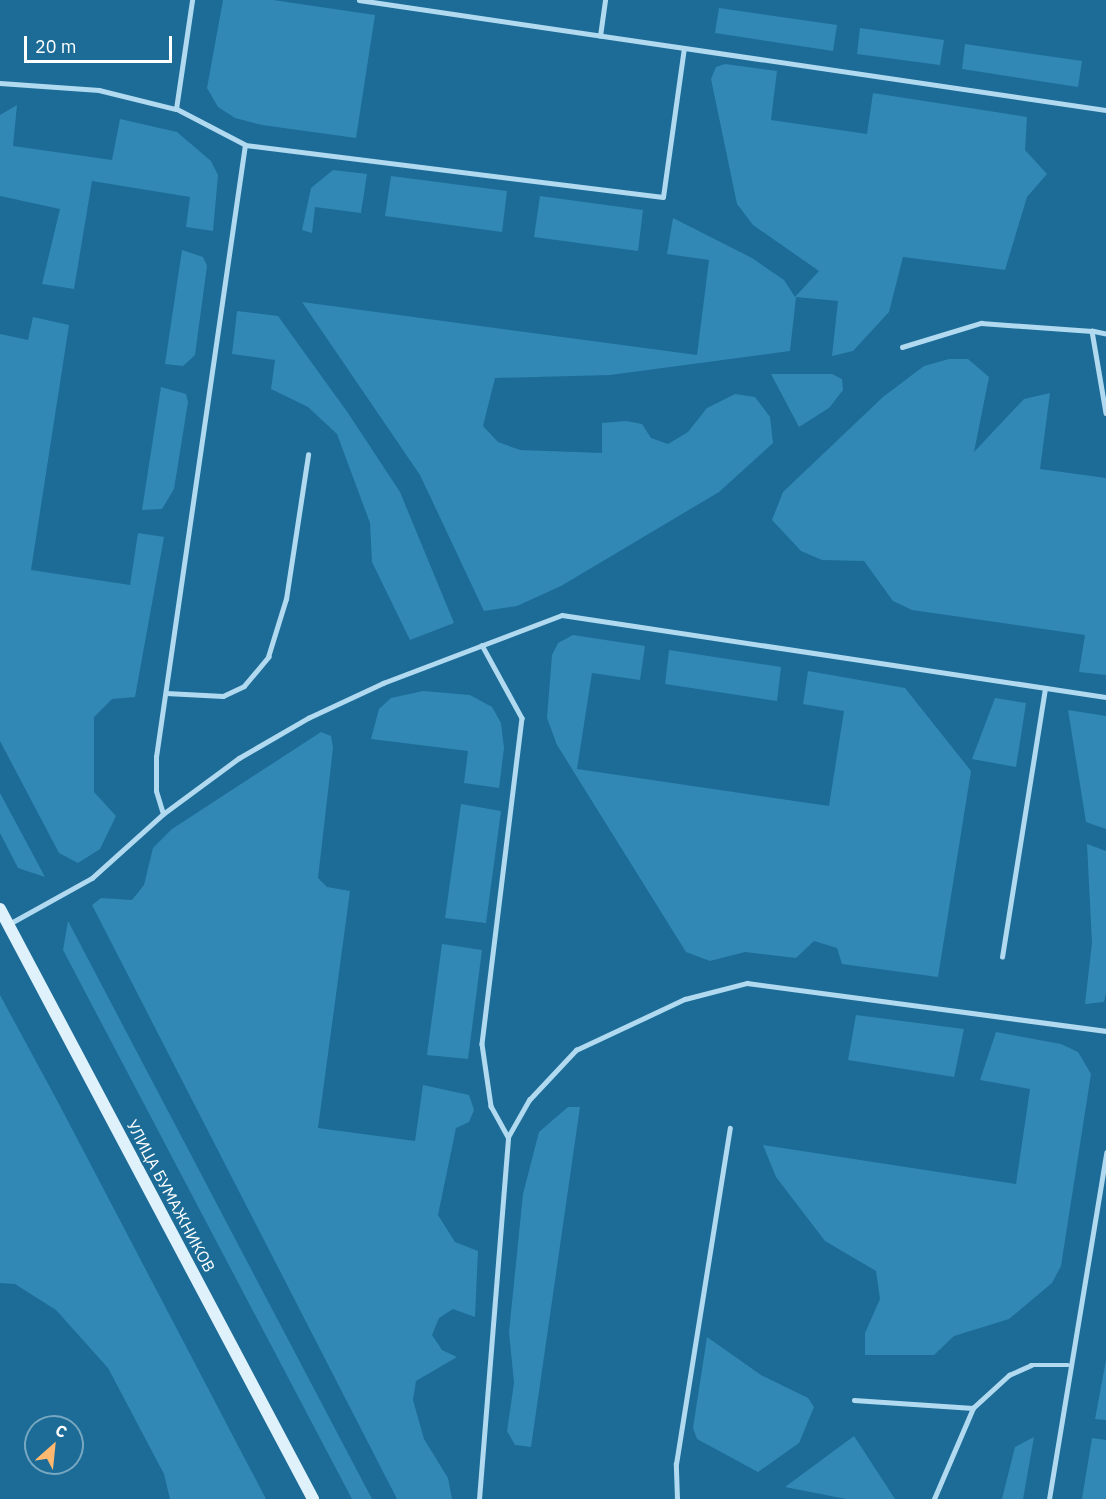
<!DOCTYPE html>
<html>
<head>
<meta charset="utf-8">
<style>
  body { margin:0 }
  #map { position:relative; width:1106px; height:1499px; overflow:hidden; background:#1c6c97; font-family:"IBM Plex Sans",sans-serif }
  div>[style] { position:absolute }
  .green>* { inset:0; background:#3188b4 }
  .lane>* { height:4.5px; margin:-2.25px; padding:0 2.25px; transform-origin:2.25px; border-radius:2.25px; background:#b1daf0 }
  .secondary>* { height:12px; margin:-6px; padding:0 6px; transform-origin:6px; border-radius:6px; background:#dff1fb }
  span { translate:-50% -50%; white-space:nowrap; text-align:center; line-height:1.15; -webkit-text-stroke:4.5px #1c6c97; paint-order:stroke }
  .street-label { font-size:16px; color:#fff }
  .north { position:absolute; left:24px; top:1415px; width:60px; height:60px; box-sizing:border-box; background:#1c6c97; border:2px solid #77a7c1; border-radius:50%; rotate:27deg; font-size:16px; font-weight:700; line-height:24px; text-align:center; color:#fff }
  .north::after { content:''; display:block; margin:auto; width:21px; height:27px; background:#ffb870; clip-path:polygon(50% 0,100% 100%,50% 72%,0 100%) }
  .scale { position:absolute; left:24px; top:36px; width:148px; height:27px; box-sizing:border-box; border:3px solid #fff; border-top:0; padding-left:8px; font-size:18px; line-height:21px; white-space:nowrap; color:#fff; -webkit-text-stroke:4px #1c6c97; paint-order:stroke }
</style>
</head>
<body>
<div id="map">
  <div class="green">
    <i style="clip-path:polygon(223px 0,273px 0,375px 15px,356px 138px,262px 125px,235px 118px,218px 107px,207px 88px)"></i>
    <i style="clip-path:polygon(719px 8px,837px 25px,833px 51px,715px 33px)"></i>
    <i style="clip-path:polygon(860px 28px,944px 40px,940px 65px,857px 54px)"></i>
    <i style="clip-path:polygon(965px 44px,1082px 61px,1078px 87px,962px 69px)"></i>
    <i style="clip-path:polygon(725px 64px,777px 71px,771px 120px,867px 134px,873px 93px,1027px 117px,1025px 150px,1047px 174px,1027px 197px,1005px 270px,903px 257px,889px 312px,853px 351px,832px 356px,838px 301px,796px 297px,790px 351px,610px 375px,495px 378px,483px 426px,498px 442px,520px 450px,602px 453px,602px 423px,626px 421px,642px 424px,651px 438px,668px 444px,688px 432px,707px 408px,735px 394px,755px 397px,770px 417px,773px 443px,719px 492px,561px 586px,517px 606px,484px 611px,420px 475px,302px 302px,697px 355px,709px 260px,667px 254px,673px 218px,752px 258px,784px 280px,795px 297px,819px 271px,753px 225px,737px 204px,711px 79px,716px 67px)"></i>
    <i style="clip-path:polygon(17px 105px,13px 146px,112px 160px,120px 119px,177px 132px,211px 161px,218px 175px,213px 231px,186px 227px,190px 197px,92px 181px,74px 289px,42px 284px,60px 209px,0 196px,0 115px)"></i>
    <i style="clip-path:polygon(333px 170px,367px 174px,361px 213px,315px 207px,312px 233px,302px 230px,311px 188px)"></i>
    <i style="clip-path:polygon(391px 176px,507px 191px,502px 232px,385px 216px)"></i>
    <i style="clip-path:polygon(540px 196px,643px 210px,638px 251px,534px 237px)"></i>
    <i style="clip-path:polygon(182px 250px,203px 257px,207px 266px,195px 355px,183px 366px,165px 364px)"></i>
    <i style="clip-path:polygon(237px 311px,278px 316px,348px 413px,400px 492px,454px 623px,410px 640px,372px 562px,370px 523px,337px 434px,308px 407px,271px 389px,275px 360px,232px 354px)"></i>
    <i style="clip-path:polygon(33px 317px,69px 325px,31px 570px,130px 585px,138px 533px,164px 537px,135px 697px,112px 699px,94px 717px,94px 792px,116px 816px,100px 849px,78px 863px,59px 853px,0 741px,0 334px,28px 340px)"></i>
    <i style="clip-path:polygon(949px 359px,968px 359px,989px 377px,974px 452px,1024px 399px,1050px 393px,1040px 469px,1106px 478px,1106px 675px,1079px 672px,1085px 635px,912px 610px,893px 601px,864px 561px,822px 560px,801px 551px,772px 520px,783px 492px,883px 397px,924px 366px)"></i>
    <i style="clip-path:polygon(771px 374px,832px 374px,842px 379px,843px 390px,829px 408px,799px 427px)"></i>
    <i style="clip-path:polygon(161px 387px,186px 394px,188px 402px,174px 489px,162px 509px,142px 510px)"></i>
    <i style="clip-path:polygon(573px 635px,645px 646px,640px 680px,592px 673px,577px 769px,829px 806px,844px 711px,803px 704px,808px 671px,905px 688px,971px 771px,938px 977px,842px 964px,837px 948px,814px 941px,796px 958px,745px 952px,710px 961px,686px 952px,557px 745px,547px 718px,552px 655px,558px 643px)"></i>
    <i style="clip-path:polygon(669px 650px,781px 667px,777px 701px,665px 684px)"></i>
    <i style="clip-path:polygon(423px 691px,470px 695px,492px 707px,501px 723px,504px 748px,499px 788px,464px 783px,468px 751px,371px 739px,379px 709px,391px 698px)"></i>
    <i style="clip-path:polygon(995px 698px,1026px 703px,1016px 767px,972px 759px)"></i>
    <i style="clip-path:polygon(1068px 710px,1106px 716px,1106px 829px,1086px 822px)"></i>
    <i style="clip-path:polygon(321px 732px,331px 736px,333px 748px,318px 878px,327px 887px,350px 891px,318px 1128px,415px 1141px,423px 1085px,469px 1095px,474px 1110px,469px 1122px,456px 1128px,438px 1215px,455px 1242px,478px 1251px,475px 1317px,453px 1309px,439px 1318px,432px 1335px,442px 1350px,457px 1357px,416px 1381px,413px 1400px,424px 1439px,448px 1478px,452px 1499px,397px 1499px,92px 905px,101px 898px,132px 900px,144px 885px,153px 848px,172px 829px)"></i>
    <i style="clip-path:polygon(0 793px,45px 877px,18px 868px,0 833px)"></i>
    <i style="clip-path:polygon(461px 804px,501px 811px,486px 923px,445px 918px)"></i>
    <i style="clip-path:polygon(1087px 844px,1106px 851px,1106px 993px,1104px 1002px,1085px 1004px,1092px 943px)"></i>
    <i style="clip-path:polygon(68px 921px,372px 1499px,352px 1499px,63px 950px)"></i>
    <i style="clip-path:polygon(442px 944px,482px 950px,468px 1059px,427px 1055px)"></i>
    <i style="clip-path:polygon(0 995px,59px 1104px,266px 1499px,170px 1499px,164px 1474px,108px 1368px,56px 1310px,15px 1284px,0 1283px)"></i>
    <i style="clip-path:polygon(856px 1015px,964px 1029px,954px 1077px,848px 1060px)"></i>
    <i style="clip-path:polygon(996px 1032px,1061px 1044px,1078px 1052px,1091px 1074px,1061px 1266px,1052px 1283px,1009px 1319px,954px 1336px,934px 1355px,865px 1355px,865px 1333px,880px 1299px,876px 1271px,825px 1241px,776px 1177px,763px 1145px,1016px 1184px,1030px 1089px,980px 1080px)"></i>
    <i style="clip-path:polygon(568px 1107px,580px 1107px,531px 1447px,515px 1445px,507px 1431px,514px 1383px,509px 1332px,523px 1194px,539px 1132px)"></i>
    <i style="clip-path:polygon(707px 1337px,761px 1375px,808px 1398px,814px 1407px,799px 1443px,758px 1472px,697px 1439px,693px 1428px)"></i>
    <i style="clip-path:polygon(1106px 1360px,1106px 1420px,1095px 1419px)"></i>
    <i style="clip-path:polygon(854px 1436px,895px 1499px,846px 1499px,785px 1487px)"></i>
    <i style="clip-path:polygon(1034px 1437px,1023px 1499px,1002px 1499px,1015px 1447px)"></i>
    <i style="clip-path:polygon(1092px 1438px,1106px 1440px,1106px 1499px,1082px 1499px)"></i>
  </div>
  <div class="lane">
    <i style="left:359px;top:0;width:755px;rotate:8.38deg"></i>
    <i style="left:600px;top:36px;width:36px;rotate:-82deg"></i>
    <i style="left:0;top:83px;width:99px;rotate:4deg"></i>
    <i style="left:99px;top:90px;width:79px;rotate:13.9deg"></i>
    <i style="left:176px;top:109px;width:110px;rotate:-81.6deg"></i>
    <i style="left:245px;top:145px;width:421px;rotate:7.1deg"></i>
    <i style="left:663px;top:197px;width:150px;rotate:-82deg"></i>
    <i style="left:1106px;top:334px;width:14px;rotate:-168deg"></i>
    <i style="left:1092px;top:331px;width:83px;rotate:80.3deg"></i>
    <i style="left:902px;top:347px;width:83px;rotate:-16.9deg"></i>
    <i style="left:981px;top:323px;width:111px;rotate:4.1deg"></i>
    <i style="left:482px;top:645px;width:83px;rotate:61.3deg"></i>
    <i style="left:522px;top:718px;width:328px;rotate:97deg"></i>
    <i style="left:482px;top:1044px;width:63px;rotate:81.7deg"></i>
    <i style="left:491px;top:1106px;width:35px;rotate:61deg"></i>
    <i style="left:166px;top:693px;width:57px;rotate:3deg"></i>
    <i style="left:223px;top:696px;width:23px;rotate:-25deg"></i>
    <i style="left:244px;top:686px;width:38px;rotate:-50deg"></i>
    <i style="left:268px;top:657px;width:61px;rotate:-72.8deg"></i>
    <i style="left:286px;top:599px;width:146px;rotate:-81.3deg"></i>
    <i style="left:163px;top:814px;width:94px;rotate:-36.4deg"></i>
    <i style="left:239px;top:758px;width:80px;rotate:-30.1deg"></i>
    <i style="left:308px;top:718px;width:83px;rotate:-25deg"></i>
    <i style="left:383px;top:683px;width:191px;rotate:-20.8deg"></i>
    <i style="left:562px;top:615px;width:550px;rotate:8.57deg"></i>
    <i style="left:9px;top:924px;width:95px;rotate:-29deg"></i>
    <i style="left:92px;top:878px;width:96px;rotate:-42deg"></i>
    <i style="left:163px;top:814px;width:24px;rotate:-107deg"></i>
    <i style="left:156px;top:791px;width:34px;rotate:-90deg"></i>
    <i style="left:156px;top:757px;width:618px;rotate:-81.73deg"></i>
    <i style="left:245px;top:145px;width:78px;rotate:-152.4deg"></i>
    <i style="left:1002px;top:957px;width:272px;rotate:-80.9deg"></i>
    <i style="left:854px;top:1400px;width:119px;rotate:3.8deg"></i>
    <i style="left:973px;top:1408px;width:49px;rotate:-42.5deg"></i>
    <i style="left:1009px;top:1375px;width:24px;rotate:-24deg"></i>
    <i style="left:1031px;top:1365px;width:37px"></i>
    <i style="left:479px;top:1499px;width:363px;rotate:-85.4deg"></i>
    <i style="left:508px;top:1137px;width:43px;rotate:-60.4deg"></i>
    <i style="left:529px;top:1100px;width:69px;rotate:-46.8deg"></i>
    <i style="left:576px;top:1050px;width:120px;rotate:-25.1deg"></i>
    <i style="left:685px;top:999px;width:64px;rotate:-14.5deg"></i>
    <i style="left:747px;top:983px;width:362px;rotate:7.6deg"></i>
    <i style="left:677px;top:1499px;width:35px;rotate:-92deg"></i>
    <i style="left:676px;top:1464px;width:340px;rotate:-80.9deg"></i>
    <i style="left:934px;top:1499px;width:99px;rotate:-66.8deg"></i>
    <i style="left:1049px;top:1499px;width:351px;rotate:-80.6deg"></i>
  </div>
  <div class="secondary">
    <i style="left:0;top:909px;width:668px;rotate:62.05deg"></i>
  </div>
  <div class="street-label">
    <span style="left:171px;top:1196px;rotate:62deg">УЛИЦА БУМАЖНИКОВ</span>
  </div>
  <div class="north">С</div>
  <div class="scale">20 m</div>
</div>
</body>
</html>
